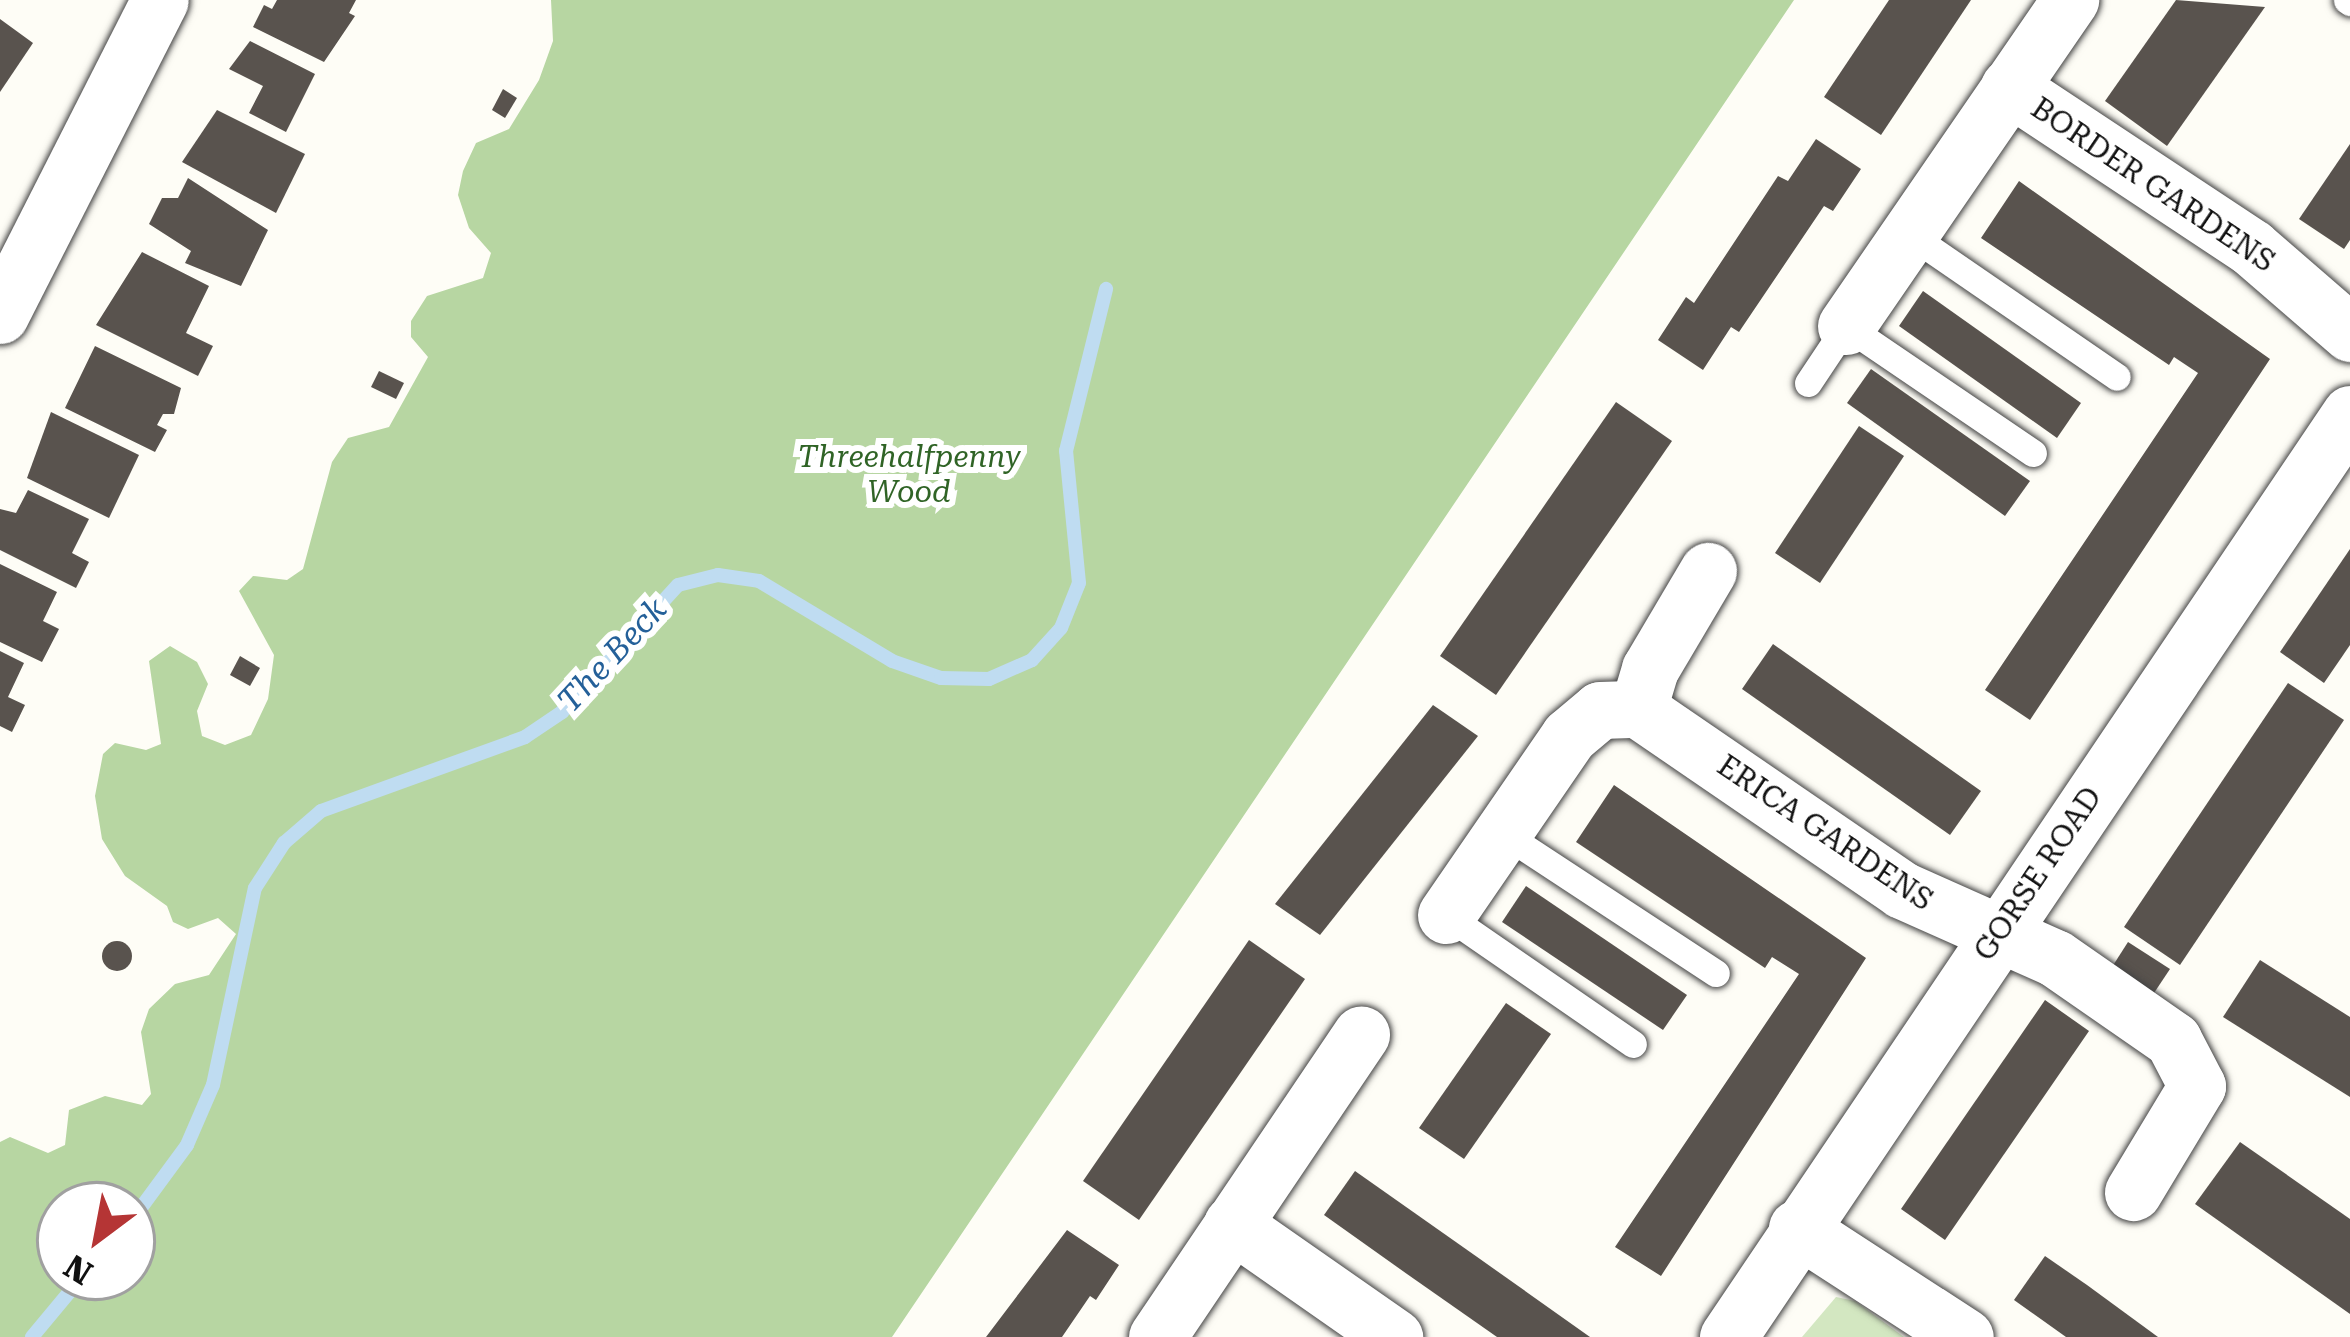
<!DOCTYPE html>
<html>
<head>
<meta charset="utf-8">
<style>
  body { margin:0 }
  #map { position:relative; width:2350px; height:1337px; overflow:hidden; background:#fefdf6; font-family:"Roboto Serif",serif }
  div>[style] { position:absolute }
  .green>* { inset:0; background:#d3e7c1 }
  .forest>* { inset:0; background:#b7d6a2 }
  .stream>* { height:14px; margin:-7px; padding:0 7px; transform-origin:7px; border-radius:7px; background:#bfdcf1 }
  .building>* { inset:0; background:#59534e }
  .round { border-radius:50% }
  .roads { filter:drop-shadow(0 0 3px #444) drop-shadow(0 0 3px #444) }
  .lane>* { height:27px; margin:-13.5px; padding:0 13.5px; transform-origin:13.5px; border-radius:13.5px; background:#fff }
  .street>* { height:57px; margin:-28.5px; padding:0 28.5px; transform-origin:28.5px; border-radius:28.5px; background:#fff }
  span { translate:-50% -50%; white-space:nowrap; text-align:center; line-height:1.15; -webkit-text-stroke:12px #fff; paint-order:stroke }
  .street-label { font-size:30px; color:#111 }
  .park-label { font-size:30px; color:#306426; font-style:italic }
  .water-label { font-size:33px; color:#246099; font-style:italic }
  .north { position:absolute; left:36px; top:1181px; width:120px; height:120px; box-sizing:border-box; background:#fff; border:3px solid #a0a0a0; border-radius:50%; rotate:212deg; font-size:33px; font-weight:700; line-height:48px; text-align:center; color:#111 }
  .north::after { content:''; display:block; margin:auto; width:42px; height:54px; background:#b53535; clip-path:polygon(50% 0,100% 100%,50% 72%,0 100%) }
</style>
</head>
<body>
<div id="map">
  <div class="green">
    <i style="clip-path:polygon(1836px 1297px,1855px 1301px,1904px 1337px,1802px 1337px)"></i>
  </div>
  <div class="forest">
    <i style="clip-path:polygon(evenodd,551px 0,1794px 0,892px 1337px,0 1337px,0 1142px,10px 1137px,48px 1153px,65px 1145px,69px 1110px,105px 1096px,142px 1105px,151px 1094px,141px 1032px,149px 1009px,175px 984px,209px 975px,236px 934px,218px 918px,188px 929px,173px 922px,167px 906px,125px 876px,102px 839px,95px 796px,103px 754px,115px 743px,146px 750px,161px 744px,149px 661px,170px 646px,197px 662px,208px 684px,197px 711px,202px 736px,225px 745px,251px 735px,268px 699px,274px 655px,239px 591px,253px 576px,287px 580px,303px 569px,332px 462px,348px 438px,389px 427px,428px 357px,411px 337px,411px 321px,427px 296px,483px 278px,491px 253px,469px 228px,458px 195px,463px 171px,476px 143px,509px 129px,539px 80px,553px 41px,551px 0,60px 1205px,132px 1205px,132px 1277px,60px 1277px,60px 1205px)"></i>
  </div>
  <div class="stream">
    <i style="left:132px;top:1220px;width:93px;rotate:-53.7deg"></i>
    <i style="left:187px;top:1145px;width:65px;rotate:-66.6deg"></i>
    <i style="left:213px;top:1085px;width:201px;rotate:-78deg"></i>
    <i style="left:255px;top:888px;width:54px;rotate:-57.2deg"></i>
    <i style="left:284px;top:843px;width:49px;rotate:-40.9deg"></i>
    <i style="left:321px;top:811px;width:217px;rotate:-19.9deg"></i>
    <i style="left:525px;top:737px;width:45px;rotate:-34deg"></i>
    <i style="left:562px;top:712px;width:172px;rotate:-47.6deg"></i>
    <i style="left:678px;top:585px;width:41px;rotate:-14deg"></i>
    <i style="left:718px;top:575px;width:41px;rotate:8.3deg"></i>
    <i style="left:759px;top:581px;width:155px;rotate:31deg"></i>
    <i style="left:892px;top:661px;width:52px;rotate:19.1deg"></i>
    <i style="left:941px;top:678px;width:48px;rotate:1.2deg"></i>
    <i style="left:989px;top:679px;width:47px;rotate:-23.8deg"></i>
    <i style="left:1032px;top:660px;width:43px;rotate:-47.8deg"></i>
    <i style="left:1061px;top:628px;width:48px;rotate:-68.2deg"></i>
    <i style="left:1079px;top:583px;width:133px;rotate:-95.6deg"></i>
    <i style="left:1066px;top:451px;width:167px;rotate:-76.1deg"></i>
    <i style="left:32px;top:1337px;width:78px;rotate:-50.2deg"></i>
  </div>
  <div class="building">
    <i style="clip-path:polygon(277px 0,356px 0,349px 13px,355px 16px,324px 62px,253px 27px,264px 5px,272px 9px)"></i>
    <i style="clip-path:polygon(1889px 0,1971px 0,1881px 135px,1824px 97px)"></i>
    <i style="clip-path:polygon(2176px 0,2265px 7px,2167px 146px,2105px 101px)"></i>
    <i style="clip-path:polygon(0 19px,33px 43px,0 92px)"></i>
    <i style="clip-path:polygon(250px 41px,315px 74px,286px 132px,249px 113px,263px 86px,229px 69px)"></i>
    <i style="clip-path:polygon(503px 89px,517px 98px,505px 118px,492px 110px)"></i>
    <i style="clip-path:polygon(217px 110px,305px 154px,276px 213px,182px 162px)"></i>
    <i style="clip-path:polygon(1816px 139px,1861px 169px,1833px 211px,1824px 206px,1739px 332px,1731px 327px,1703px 370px,1658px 340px,1686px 297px,1694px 303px,1778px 176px,1788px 181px)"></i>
    <i style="clip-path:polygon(2350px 144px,2350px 240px,2344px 249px,2299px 219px)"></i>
    <i style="clip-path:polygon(188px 178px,268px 230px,241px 286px,185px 263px,191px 251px,149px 224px,162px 198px,178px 198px)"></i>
    <i style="clip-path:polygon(2019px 181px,2270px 359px,2030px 720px,1985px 690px,2198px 373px,2174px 357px,2169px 365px,1981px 238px)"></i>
    <i style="clip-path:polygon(142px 252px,209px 286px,186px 333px,213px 346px,198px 376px,96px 325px)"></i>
    <i style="clip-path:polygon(1923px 291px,2081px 403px,2057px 438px,1899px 326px)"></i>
    <i style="clip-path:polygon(95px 346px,181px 388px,174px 414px,163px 414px,157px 425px,167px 430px,155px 452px,65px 408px)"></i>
    <i style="clip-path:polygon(1871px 369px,2030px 481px,2005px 516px,1847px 403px)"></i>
    <i style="clip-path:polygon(379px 371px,404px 383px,396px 399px,371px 387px)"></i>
    <i style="clip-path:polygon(1616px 402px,1672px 441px,1496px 695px,1440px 656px)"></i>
    <i style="clip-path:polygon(51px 412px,139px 455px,109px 518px,27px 478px)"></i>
    <i style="clip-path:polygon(1859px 426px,1904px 456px,1820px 583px,1775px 553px)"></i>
    <i style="clip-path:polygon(28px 490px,89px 519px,72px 553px,89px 562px,76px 588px,0 550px,0 509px,16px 513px)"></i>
    <i style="clip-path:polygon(2350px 549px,2350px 645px,2324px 683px,2280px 652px)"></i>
    <i style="clip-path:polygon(0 564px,57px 592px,43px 621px,59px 629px,42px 662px,0 642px)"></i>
    <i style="clip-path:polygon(1773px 644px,1981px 791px,1950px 835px,1742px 689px)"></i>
    <i style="clip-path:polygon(0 651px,24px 663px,8px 697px,25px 705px,12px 732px,0 726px)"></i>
    <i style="clip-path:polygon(240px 656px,260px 668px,250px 686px,230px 675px)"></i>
    <i style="clip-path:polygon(2288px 683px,2344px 720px,2180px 965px,2124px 927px)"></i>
    <i style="clip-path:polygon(1433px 705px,1478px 736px,1320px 935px,1275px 904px)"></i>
    <i style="clip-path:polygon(1614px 785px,1866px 958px,1661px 1276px,1615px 1247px,1799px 974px,1772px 957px,1765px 968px,1576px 842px)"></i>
    <i style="clip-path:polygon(1526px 886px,1687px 995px,1663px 1030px,1502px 922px)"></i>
    <i style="clip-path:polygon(1249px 940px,1305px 979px,1139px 1220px,1083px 1181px)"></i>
    <i class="round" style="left:102px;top:941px;width:30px;height:30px"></i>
    <i style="clip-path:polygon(2128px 942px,2170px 969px,2154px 993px,2112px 967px)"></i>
    <i style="clip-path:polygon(2260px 960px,2350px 1017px,2350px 1097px,2223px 1017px)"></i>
    <i style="clip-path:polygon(2045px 1000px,2089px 1031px,1945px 1240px,1901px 1209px)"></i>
    <i style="clip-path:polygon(1506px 1003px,1551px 1034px,1464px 1159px,1419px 1128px)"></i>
    <i style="clip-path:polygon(2240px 1142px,2350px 1219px,2350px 1314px,2195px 1204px)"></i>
    <i style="clip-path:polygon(1355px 1171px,1480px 1259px,1590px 1337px,1497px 1337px,1407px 1274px,1324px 1215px)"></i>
    <i style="clip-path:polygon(1067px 1230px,1119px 1265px,1096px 1300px,1090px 1296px,1062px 1337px,986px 1337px)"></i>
    <i style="clip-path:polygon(2045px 1256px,2087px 1285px,2158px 1337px,2066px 1337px,2014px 1300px)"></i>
  </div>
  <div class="roads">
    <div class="lane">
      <i style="left:2347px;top:0;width:4px;rotate:34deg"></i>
      <i style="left:1909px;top:234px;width:252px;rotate:34.5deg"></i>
      <i style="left:1808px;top:383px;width:69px;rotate:-56.3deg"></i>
      <i style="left:1846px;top:326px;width:226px;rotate:34.2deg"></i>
      <i style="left:1501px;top:832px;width:257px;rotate:33.3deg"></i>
      <i style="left:1446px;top:915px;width:227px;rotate:34.6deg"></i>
    </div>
    <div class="street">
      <i style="left:2009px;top:87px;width:291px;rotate:33.5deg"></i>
      <i style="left:2252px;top:248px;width:130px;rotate:40.9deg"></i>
      <i style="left:0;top:315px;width:353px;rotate:-63.1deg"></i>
      <i style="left:1846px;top:326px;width:396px;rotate:-55.5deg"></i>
      <i style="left:1638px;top:709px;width:320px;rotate:34.4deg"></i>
      <i style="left:1902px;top:890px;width:167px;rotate:24deg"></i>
      <i style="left:2055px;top:958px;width:144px;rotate:34.8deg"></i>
      <i style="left:2173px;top:1040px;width:52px;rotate:62.4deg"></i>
      <i style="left:2197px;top:1086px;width:124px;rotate:121.1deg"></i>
      <i style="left:1446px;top:915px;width:217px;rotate:-55.5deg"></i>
      <i style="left:1569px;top:736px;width:40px;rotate:-40deg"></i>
      <i style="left:1600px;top:710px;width:38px;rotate:-2deg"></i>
      <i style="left:1638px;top:709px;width:42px;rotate:-73.3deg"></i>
      <i style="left:1650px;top:669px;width:114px;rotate:-59.4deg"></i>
      <i style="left:1232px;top:1224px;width:198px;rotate:34.9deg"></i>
      <i style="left:1797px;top:1228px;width:200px;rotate:33deg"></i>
      <i style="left:1157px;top:1337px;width:365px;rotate:-56deg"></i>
      <i style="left:1728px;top:1337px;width:1113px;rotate:-56.02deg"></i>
    </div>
  </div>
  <div class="street-label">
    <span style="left:2153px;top:185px;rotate:34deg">BORDER GARDENS</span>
    <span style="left:1825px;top:833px;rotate:34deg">ERICA GARDENS</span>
    <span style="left:2038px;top:874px;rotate:-56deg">GORSE ROAD</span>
  </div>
  <div class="park-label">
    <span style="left:909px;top:474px">Threehalfpenny<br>Wood</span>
  </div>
  <div class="water-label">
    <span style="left:612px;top:655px;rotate:-47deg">The Beck</span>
  </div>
  <div class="north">N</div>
</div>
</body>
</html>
